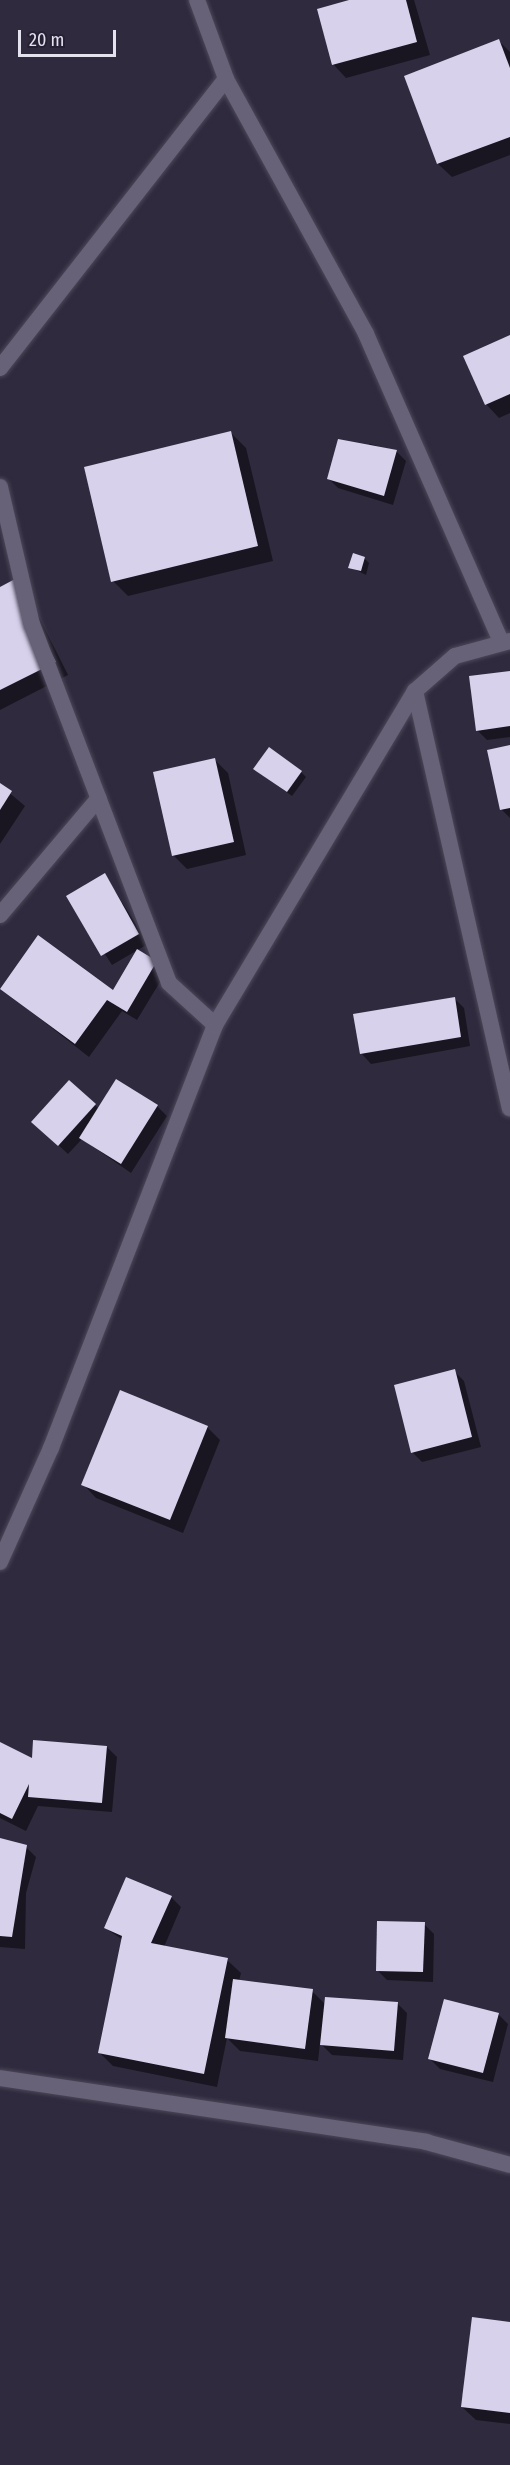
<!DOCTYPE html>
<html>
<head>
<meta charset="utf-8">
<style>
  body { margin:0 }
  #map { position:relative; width:510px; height:2465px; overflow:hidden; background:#2f2a3e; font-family:"Fira Sans Condensed",sans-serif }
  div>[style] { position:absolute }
  .shadow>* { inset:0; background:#0007 }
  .building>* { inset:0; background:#d7d1ec }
  .roads { filter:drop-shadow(0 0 2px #4d4859) drop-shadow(0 0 2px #4d4859) }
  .minor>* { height:16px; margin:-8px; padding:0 8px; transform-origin:8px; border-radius:8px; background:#686279 }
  span { translate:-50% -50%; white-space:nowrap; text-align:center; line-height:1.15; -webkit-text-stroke:6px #262034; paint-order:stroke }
  .scale { position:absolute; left:18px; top:30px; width:98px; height:27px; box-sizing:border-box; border:3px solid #e5e2f0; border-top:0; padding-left:8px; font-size:18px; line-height:21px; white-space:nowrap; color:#e5e2f0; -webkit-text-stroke:4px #262034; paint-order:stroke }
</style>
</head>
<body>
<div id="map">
  <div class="shadow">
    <i style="clip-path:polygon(355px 0,414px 0,430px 55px,346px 78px,333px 64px)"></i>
    <i style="clip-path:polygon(499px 41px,510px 52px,510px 155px,452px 177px,438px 164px,406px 77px)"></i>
    <i style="clip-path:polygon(510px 336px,510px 413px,499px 418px,486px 404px)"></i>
    <i style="clip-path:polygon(231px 433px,246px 448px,273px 561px,128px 596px,113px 581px)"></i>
    <i style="clip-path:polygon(370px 444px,396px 451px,406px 461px,393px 505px,338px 488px,328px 478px)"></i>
    <i style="clip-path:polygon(364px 558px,369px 563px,366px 575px,350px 567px)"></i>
    <i style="clip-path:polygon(0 588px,28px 595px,68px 675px,0 710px)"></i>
    <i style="clip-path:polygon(510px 672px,510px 737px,487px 740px,477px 730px)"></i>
    <i style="clip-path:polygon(510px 746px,510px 818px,501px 809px)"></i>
    <i style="clip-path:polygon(214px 759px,228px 773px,246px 855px,187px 869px,173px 855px)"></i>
    <i style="clip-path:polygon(301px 772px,306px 777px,292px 796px,260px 773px)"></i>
    <i style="clip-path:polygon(0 785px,25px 806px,0 844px)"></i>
    <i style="clip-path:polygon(105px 875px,148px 944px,112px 965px,68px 897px)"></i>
    <i style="clip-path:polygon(137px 951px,166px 972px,137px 1020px,122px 1011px,89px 1057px,1px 988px,114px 992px)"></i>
    <i style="clip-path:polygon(454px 998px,464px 1008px,470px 1046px,371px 1064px,362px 1054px,355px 1016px)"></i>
    <i style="clip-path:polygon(70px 1082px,99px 1109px,157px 1106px,167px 1116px,131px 1173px,82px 1139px,68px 1154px,43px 1131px)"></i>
    <i style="clip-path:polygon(454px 1371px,464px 1381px,481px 1447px,422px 1462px,412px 1452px)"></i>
    <i style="clip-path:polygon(207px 1427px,220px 1440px,183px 1533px,96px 1498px,83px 1484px)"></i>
    <i style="clip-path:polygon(0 1744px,33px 1761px,107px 1747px,117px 1757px,112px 1812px,38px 1806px,26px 1831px,0 1818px)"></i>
    <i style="clip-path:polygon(0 1839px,26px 1847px,36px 1857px,26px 1893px,25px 1949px,0 1947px)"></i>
    <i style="clip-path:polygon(171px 1897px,181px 1907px,164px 1947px,227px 1960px,241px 1973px,239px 1981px,312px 1991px,325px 2004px,397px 2003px,407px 2013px,403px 2060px,332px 2055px,320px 2043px,318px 2061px,240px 2051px,227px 2038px,217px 2087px,113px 2066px,99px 2052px,123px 1940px,105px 1928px)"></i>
    <i style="clip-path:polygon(424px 1924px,434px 1934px,433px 1982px,387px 1980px,377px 1970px)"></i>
    <i style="clip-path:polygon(498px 2014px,508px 2024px,493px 2082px,440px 2069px,430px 2059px)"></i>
    <i style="clip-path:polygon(510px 2323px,510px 2424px,476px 2420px,462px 2407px)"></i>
  </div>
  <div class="building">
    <i style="clip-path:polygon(349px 0,406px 0,417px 42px,332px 65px,317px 9px)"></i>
    <i style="clip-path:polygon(499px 39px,510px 68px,510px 137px,437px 164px,404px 76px)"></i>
    <i style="clip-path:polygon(510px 335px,510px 394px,485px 405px,463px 356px)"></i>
    <i style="clip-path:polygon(231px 431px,258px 546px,111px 582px,84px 467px)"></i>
    <i style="clip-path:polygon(338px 439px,397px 450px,384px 496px,327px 479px)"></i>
    <i style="clip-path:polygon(353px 553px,365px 557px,361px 571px,348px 568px)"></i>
    <i style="clip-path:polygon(15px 579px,56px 662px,0 690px,0 587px)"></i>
    <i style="clip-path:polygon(510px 671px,510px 726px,476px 731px,469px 676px)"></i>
    <i style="clip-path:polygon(510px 745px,510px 808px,500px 810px,487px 750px)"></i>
    <i style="clip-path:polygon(269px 747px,302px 771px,287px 792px,253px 769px)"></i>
    <i style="clip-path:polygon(215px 758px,234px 842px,172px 856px,153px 772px)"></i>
    <i style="clip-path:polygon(0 783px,12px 791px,0 810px)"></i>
    <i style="clip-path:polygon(105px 873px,139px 934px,101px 956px,66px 896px)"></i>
    <i style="clip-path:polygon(38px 935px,113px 990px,137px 949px,157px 961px,127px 1012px,107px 1000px,75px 1044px,0 989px)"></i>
    <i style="clip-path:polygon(455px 997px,461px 1037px,360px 1054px,353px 1014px)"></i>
    <i style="clip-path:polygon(116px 1079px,158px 1105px,121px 1164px,79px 1138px)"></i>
    <i style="clip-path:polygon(69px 1080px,96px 1104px,58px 1146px,31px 1122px)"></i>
    <i style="clip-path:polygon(455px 1369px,472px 1437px,411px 1453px,394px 1385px)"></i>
    <i style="clip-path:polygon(120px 1390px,208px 1426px,170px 1520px,81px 1485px)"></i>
    <i style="clip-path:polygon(33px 1740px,107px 1746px,102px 1803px,28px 1797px,29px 1784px,12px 1819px,0 1813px,0 1742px,32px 1758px)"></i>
    <i style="clip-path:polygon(0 1838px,27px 1845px,12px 1937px,0 1936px)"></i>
    <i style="clip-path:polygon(126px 1877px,172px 1896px,151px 1943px,228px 1958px,204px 2074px,98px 2053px,122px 1936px,104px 1928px)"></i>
    <i style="clip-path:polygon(377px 1921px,425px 1922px,423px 1972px,376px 1971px)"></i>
    <i style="clip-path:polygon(233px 1979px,313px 1989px,305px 2049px,225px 2038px)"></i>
    <i style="clip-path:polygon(325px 1997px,398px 2002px,394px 2051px,320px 2045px)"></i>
    <i style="clip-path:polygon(444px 1999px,499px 2013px,483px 2073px,428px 2059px)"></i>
    <i style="clip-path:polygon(472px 2317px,510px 2322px,510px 2413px,461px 2407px)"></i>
  </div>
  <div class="roads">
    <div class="minor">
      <i style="left:197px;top:0;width:84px;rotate:69.8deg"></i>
      <i style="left:226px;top:79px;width:291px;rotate:61.2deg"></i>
      <i style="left:366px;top:334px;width:335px;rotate:66.3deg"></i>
      <i style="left:0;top:368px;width:367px;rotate:-52deg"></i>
      <i style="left:0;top:487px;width:141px;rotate:76.9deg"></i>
      <i style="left:32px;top:624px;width:384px;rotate:69.1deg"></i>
      <i style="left:169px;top:983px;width:62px;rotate:42.4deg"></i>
      <i style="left:415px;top:691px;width:428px;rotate:77.2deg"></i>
      <i style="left:0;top:915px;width:153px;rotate:-49.8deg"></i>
      <i style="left:0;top:1562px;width:125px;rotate:-65.9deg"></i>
      <i style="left:51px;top:1448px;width:454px;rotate:-68.8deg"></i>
      <i style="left:215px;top:1025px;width:389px;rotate:-59.1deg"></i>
      <i style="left:415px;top:691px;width:53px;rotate:-41.2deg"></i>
      <i style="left:455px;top:656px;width:57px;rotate:-15.3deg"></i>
      <i style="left:0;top:2078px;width:431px;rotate:8.5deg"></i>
      <i style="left:426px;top:2142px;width:87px;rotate:15.3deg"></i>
    </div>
  </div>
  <div class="scale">20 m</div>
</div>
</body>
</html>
